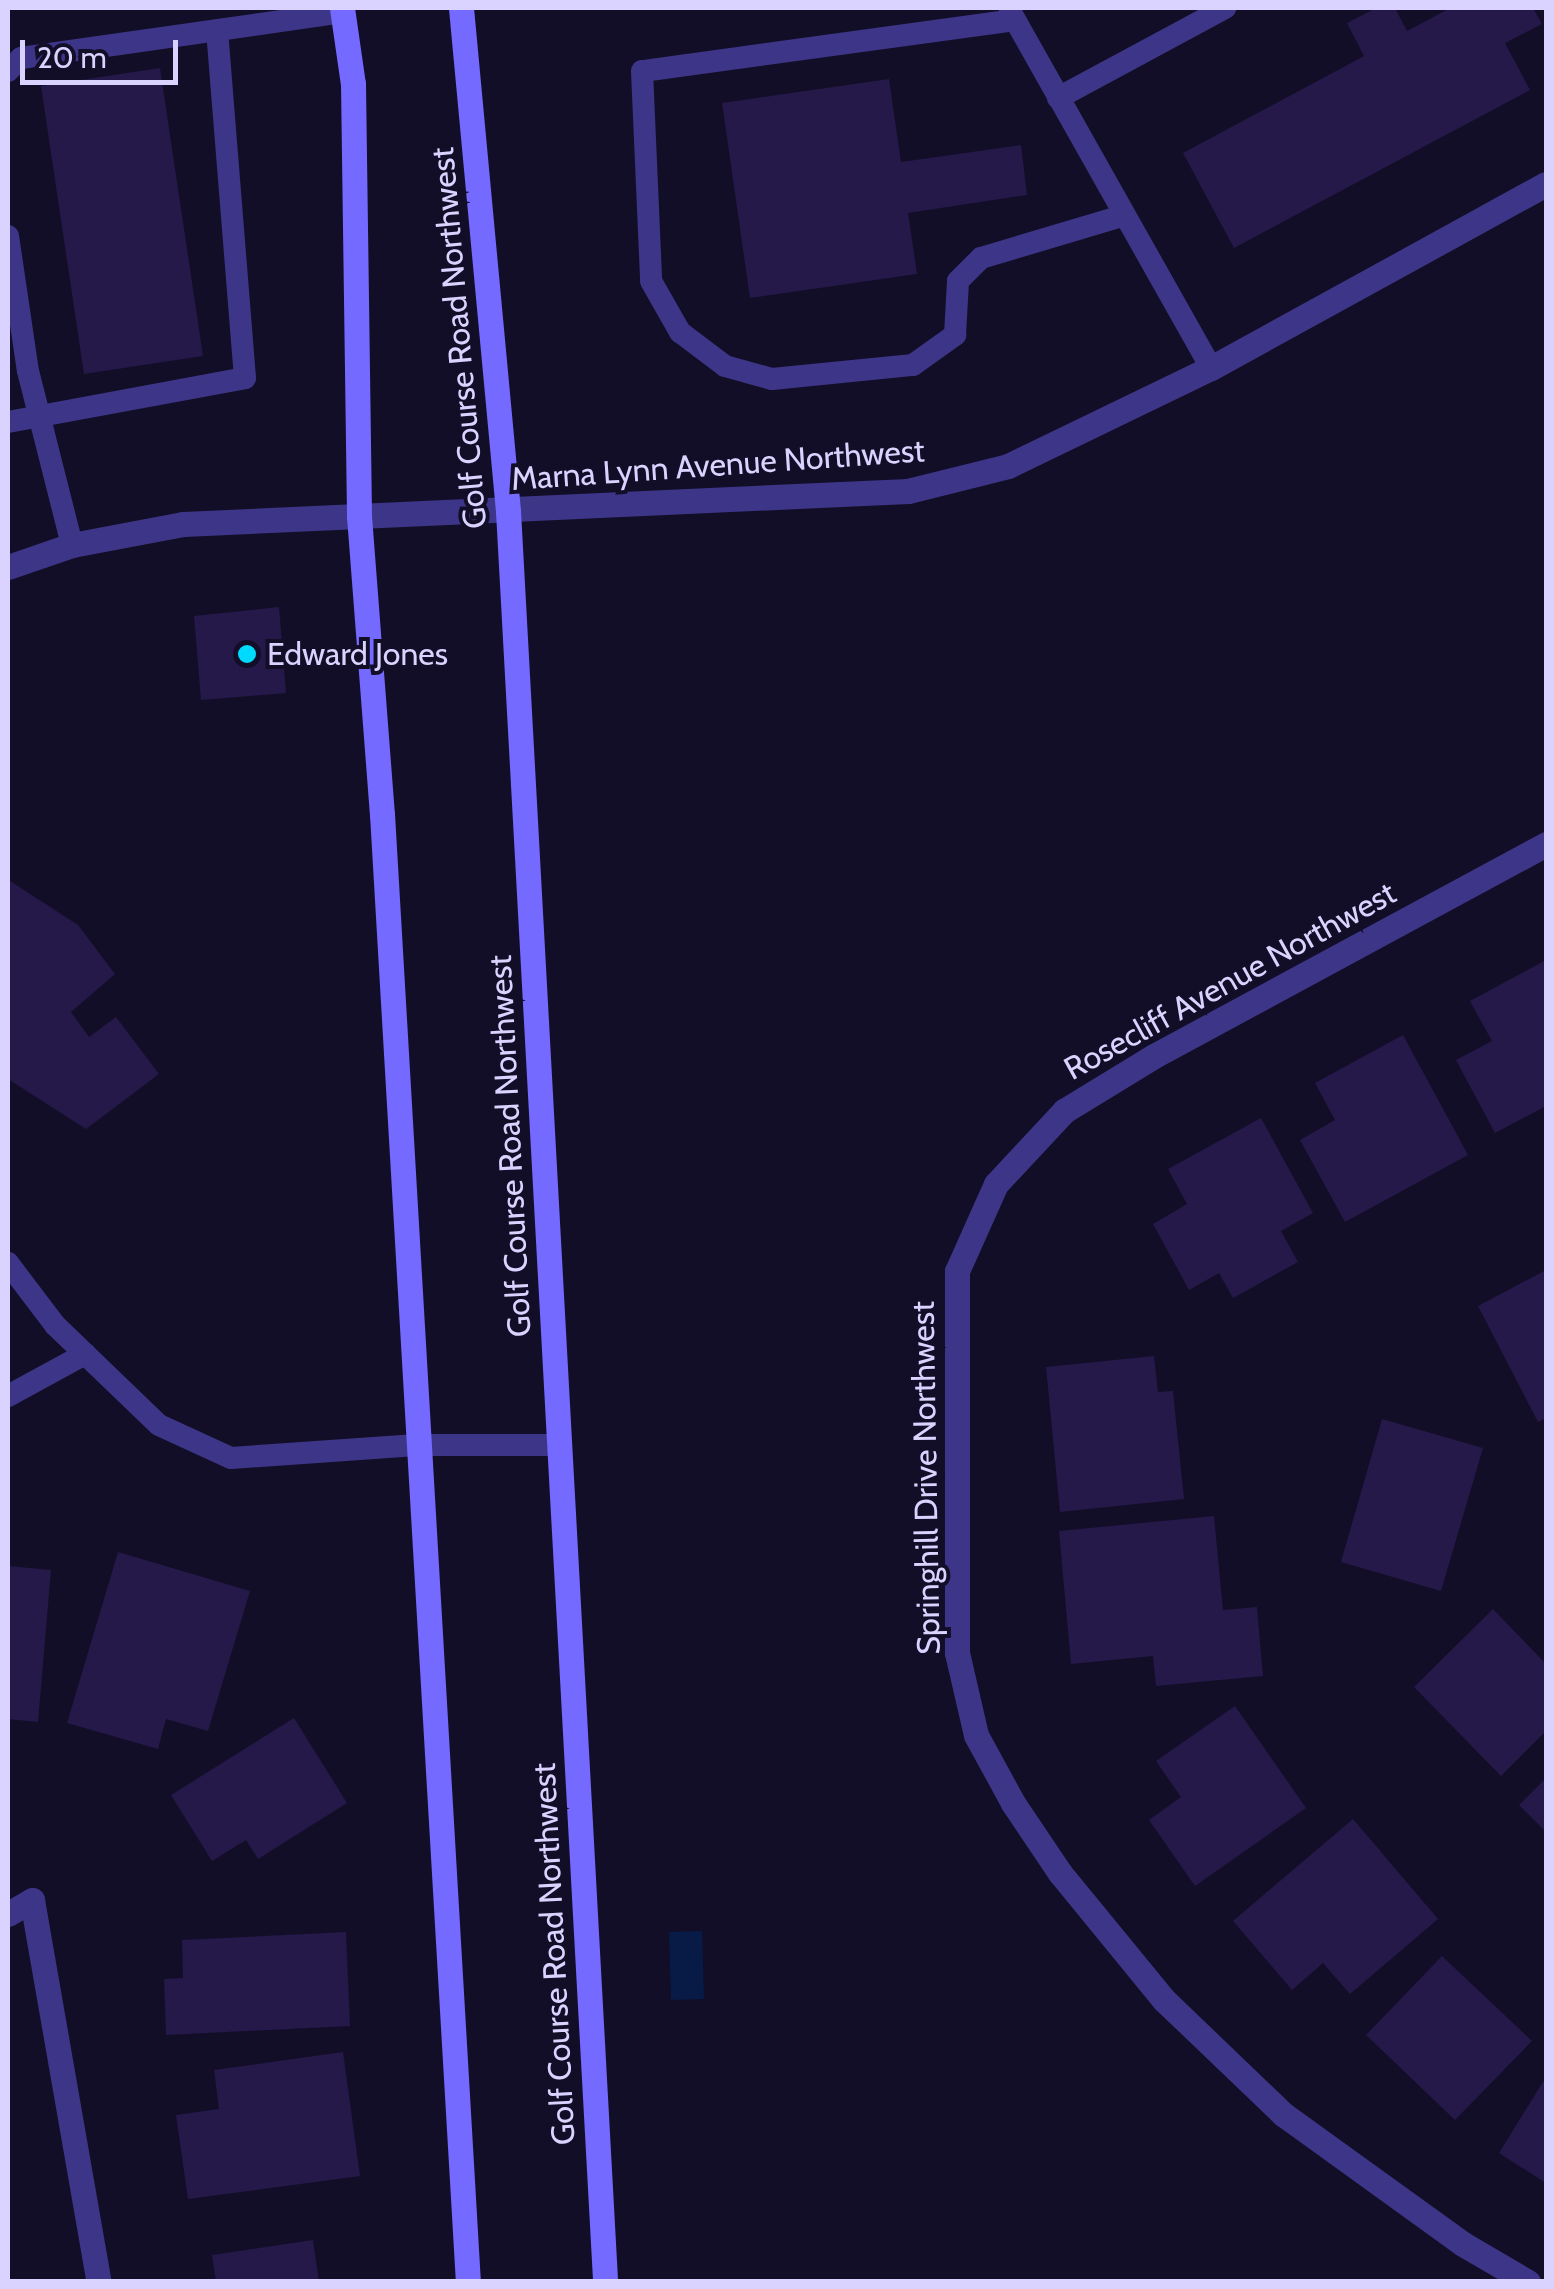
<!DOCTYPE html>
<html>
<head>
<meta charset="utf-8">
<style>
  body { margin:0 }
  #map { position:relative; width:1554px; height:2289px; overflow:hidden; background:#130e27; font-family:Cabin,sans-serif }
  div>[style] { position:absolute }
  .water>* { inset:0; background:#071b46 }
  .building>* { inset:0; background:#241949 }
  .service>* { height:22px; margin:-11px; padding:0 11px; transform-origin:11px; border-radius:11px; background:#3d3688 }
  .minor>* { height:25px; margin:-12.5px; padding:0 12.5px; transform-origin:12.5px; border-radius:12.5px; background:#3d3688 }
  .secondary>* { height:25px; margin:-12.5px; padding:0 12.5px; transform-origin:12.5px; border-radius:12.5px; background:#746aff }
  .dots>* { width:28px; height:28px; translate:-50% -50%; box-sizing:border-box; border:5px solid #130e27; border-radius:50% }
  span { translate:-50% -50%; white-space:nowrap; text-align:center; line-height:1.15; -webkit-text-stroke:8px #130e27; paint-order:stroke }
  .street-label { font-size:32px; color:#dad3ff }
  .poi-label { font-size:32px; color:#dad3ff }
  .left { translate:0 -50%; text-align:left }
  .frame { position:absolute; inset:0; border:10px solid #dad3ff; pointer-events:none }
  .scale { position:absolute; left:20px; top:40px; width:158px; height:45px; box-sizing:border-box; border:5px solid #dad3ff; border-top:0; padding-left:12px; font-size:30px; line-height:35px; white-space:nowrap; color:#dad3ff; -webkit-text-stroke:8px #130e27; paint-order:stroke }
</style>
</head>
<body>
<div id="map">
  <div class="water">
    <i style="clip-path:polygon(702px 1931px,704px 1999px,671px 2000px,669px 1932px)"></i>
  </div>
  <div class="building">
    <i style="clip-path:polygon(1376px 8px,1395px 8px,1407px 31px,1450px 8px,1533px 8px,1542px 24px,1505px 43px,1530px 90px,1234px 248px,1183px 153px,1364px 56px,1347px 23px)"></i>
    <i style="clip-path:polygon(160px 68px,203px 356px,84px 374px,41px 86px)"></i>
    <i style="clip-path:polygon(889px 79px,901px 162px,1021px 145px,1027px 195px,908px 213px,917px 274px,750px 298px,722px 103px)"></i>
    <i style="clip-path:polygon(279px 607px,286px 693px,201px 700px,194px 616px)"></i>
    <i style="clip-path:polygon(10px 881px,78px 925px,115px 974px,71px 1012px,89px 1037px,116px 1017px,159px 1074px,86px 1129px,8px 1079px)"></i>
    <i style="clip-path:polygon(1546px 960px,1546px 1106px,1495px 1133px,1456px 1060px,1492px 1041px,1470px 1001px)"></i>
    <i style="clip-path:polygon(1403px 1035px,1468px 1155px,1345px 1222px,1300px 1140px,1335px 1120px,1315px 1083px)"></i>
    <i style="clip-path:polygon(1261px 1118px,1313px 1213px,1281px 1231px,1298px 1262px,1233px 1298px,1219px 1273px,1189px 1290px,1153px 1224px,1187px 1204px,1168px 1169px)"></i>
    <i style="clip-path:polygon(1546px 1270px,1546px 1418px,1538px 1422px,1478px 1306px)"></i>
    <i style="clip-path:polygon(1154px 1356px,1158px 1392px,1173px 1391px,1184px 1499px,1060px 1512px,1046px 1367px)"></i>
    <i style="clip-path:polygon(1382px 1419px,1483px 1448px,1441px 1591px,1341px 1562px)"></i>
    <i style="clip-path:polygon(1214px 1516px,1223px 1610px,1257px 1607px,1263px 1676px,1156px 1686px,1153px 1656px,1071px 1664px,1059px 1531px)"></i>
    <i style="clip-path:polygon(118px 1552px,250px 1591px,208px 1731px,166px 1719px,158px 1749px,67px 1723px)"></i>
    <i style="clip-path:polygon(8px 1566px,51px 1570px,38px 1722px,8px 1719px)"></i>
    <i style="clip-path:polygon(1493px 1609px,1546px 1664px,1546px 1731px,1501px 1776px,1414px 1687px)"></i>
    <i style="clip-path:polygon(1235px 1706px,1306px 1808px,1195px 1886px,1149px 1820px,1181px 1797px,1156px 1761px)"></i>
    <i style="clip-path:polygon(294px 1718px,347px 1803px,258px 1859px,246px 1840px,212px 1861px,171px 1795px)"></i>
    <i style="clip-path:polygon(1546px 1778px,1546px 1832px,1519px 1805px)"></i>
    <i style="clip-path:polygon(1353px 1819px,1438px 1919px,1350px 1994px,1323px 1963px,1292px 1990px,1233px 1921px)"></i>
    <i style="clip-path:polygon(346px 1932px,350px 2026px,166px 2035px,164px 1979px,183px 1978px,182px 1940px)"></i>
    <i style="clip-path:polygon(1442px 1956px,1532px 2041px,1455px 2120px,1366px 2035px)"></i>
    <i style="clip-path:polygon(343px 2052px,360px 2176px,188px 2199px,176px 2115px,219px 2109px,214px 2070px)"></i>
    <i style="clip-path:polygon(1546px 2077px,1546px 2183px,1499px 2153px)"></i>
    <i style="clip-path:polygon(313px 2240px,319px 2282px,216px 2282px,212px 2255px)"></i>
  </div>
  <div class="service">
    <i style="left:1010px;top:11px;width:410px;rotate:60.6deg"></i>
    <i style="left:1015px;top:20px;width:376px;rotate:172.2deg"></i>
    <i style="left:642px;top:71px;width:210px;rotate:87.5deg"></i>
    <i style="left:651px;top:281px;width:59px;rotate:60.4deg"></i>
    <i style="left:680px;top:332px;width:56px;rotate:37.1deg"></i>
    <i style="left:725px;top:366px;width:49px;rotate:15.5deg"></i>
    <i style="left:772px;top:379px;width:142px;rotate:-5.7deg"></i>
    <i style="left:913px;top:365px;width:52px;rotate:-35.5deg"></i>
    <i style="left:955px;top:335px;width:54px;rotate:-86.8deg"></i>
    <i style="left:958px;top:281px;width:33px;rotate:-45deg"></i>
    <i style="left:981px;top:258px;width:147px;rotate:-16.6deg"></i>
    <i style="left:8px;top:71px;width:18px;rotate:-45deg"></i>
    <i style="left:21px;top:58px;width:325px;rotate:-8.1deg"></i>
    <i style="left:1058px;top:98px;width:190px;rotate:-28.3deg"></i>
    <i style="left:8px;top:236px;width:136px;rotate:81.6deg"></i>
    <i style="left:28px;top:371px;width:179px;rotate:75.8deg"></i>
    <i style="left:8px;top:422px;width:241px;rotate:-10.5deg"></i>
    <i style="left:245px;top:378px;width:349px;rotate:-94.6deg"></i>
    <i style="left:8px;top:1263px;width:78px;rotate:52.8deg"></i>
    <i style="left:55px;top:1325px;width:144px;rotate:43.9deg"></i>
    <i style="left:159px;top:1425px;width:79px;rotate:24.6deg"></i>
    <i style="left:231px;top:1458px;width:186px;rotate:-4deg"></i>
    <i style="left:417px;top:1445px;width:142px"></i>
    <i style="left:8px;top:1396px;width:88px;rotate:-28.6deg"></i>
  </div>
  <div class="minor">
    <i style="left:8px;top:567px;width:68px;rotate:-19deg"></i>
    <i style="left:72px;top:545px;width:113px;rotate:-10.7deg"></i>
    <i style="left:183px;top:524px;width:726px;rotate:-2.61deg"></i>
    <i style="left:908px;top:491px;width:103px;rotate:-14deg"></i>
    <i style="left:1008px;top:466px;width:225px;rotate:-25.8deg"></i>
    <i style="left:1211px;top:368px;width:382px;rotate:-28.8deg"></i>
    <i style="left:8px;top:1914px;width:28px;rotate:-30deg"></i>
    <i style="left:32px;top:1900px;width:388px;rotate:80.1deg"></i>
    <i style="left:1528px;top:2282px;width:75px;rotate:-149.7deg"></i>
    <i style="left:1463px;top:2244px;width:221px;rotate:-144.2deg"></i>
    <i style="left:1284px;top:2115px;width:166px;rotate:-136.2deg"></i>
    <i style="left:1164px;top:2000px;width:164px;rotate:-129.3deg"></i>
    <i style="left:1060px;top:1873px;width:84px;rotate:-123.9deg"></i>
    <i style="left:1013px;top:1803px;width:77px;rotate:-118.6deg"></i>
    <i style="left:976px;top:1735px;width:84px;rotate:-103deg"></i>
    <i style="left:957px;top:1653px;width:382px;rotate:-90deg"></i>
    <i style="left:957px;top:1271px;width:95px;rotate:-65.9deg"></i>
    <i style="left:996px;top:1184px;width:100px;rotate:-47deg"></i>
    <i style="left:1064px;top:1111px;width:105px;rotate:-31.4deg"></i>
    <i style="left:1154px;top:1056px;width:446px;rotate:-28.4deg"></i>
  </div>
  <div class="secondary">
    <i style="left:342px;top:8px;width:77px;rotate:81.8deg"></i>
    <i style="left:353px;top:84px;width:432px;rotate:89.2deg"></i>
    <i style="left:359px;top:516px;width:299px;rotate:85.6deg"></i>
    <i style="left:382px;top:814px;width:1471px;rotate:86.65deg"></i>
    <i style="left:461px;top:8px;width:505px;rotate:84.66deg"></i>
    <i style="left:508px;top:511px;width:1774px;rotate:86.86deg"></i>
  </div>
  <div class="dots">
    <i style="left:247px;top:654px;background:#00dafe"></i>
  </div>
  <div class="street-label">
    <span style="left:459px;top:338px;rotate:-95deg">Golf Course Road Northwest</span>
    <span style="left:718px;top:465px;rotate:-4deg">Marna Lynn Avenue Northwest</span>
    <span style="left:1230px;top:981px;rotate:-29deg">Rosecliff Avenue Northwest</span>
    <span style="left:510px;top:1146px;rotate:-93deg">Golf Course Road Northwest</span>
    <span style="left:926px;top:1478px;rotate:-91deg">Springhill Drive Northwest</span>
    <span style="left:554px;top:1954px;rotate:-93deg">Golf Course Road Northwest</span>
  </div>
  <div class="poi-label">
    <span class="left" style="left:267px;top:654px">Edward Jones</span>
  </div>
  <div class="frame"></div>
  <div class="scale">20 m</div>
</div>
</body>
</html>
